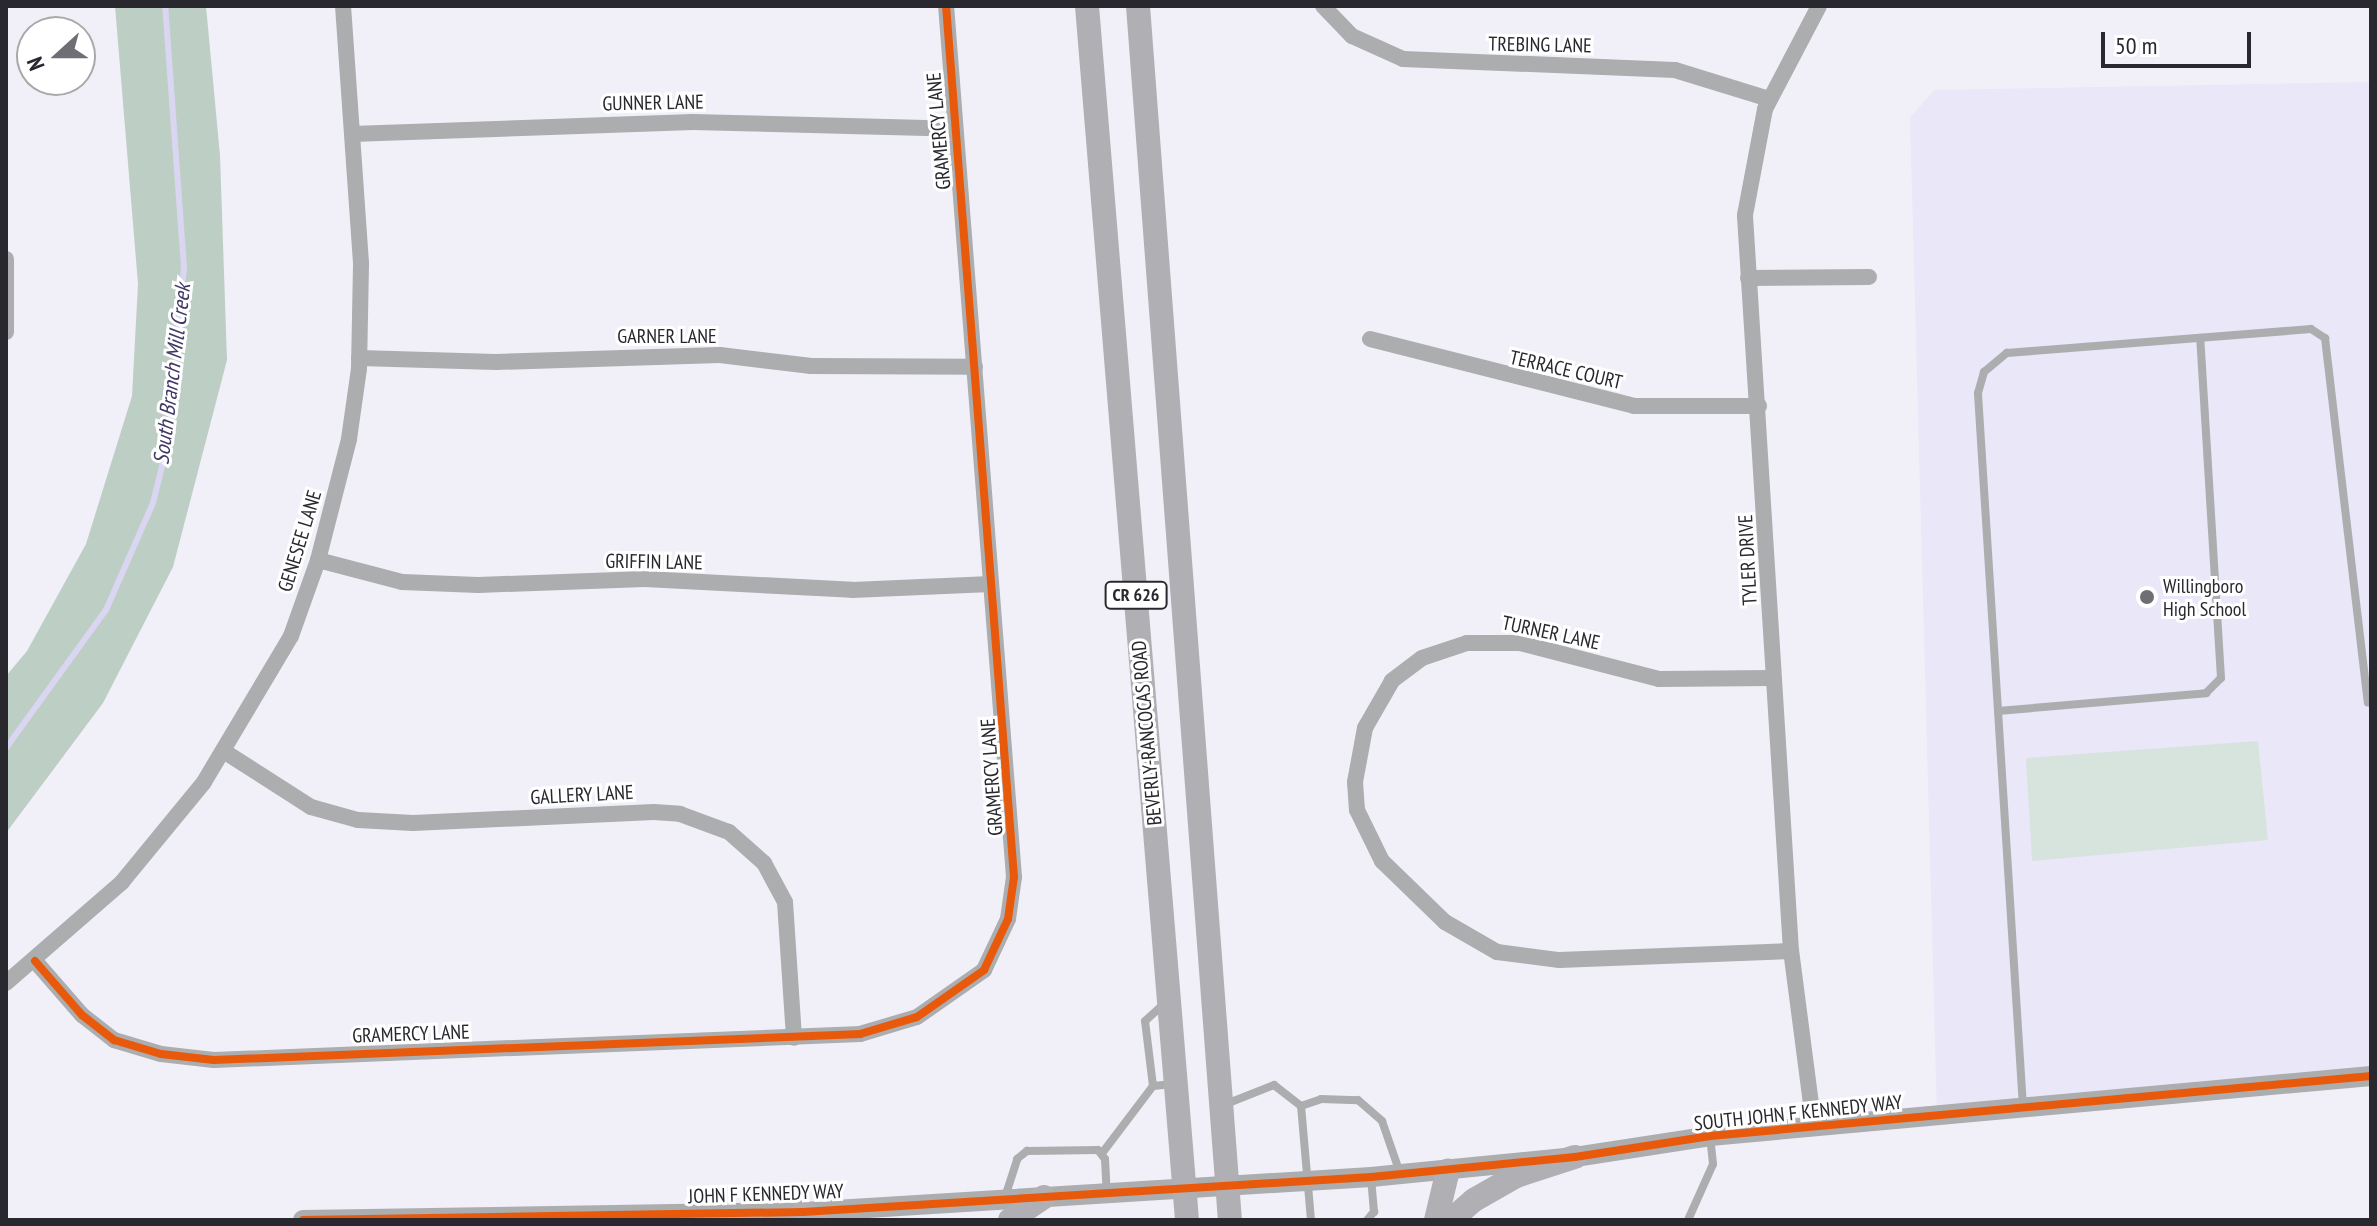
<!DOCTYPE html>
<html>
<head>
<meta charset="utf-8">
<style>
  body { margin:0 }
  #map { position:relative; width:2377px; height:1226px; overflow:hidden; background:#f1f0f9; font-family:"PT Sans Narrow",sans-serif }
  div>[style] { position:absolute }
  .built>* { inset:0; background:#e9e7f8 }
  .green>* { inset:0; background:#d7e4de }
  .forest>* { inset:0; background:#bdcec5 }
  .stream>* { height:6px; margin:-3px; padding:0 3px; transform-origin:3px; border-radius:3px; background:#dad6f1 }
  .service>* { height:8px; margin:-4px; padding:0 4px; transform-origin:4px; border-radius:4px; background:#abadae }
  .minor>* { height:16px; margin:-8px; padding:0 8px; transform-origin:8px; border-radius:8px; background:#abadae }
  .tertiary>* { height:20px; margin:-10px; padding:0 10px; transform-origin:10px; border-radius:10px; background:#abadae }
  .primary>* { height:24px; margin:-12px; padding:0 12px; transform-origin:12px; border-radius:12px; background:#b0afb3 }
  .cycleway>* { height:8px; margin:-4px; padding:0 4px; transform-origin:4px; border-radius:4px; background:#e8590c }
  .dots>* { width:22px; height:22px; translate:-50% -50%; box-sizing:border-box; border:4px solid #fff; border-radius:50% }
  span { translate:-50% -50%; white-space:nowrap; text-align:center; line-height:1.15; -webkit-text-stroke:6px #fff; paint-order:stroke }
  .shield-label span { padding:2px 6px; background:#fff; border:2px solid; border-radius:6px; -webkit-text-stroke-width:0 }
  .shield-label { font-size:18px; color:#29282e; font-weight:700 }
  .street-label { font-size:20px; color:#29282e }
  .poi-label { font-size:20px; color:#29282e }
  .left { translate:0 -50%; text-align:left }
  .water-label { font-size:22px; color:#423866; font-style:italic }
  .frame { position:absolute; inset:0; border:8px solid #29282e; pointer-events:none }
  .north { position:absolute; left:16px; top:16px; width:80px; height:80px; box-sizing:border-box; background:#fff; border:2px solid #a9a9ab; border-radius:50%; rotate:249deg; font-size:22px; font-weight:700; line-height:32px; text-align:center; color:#29282e }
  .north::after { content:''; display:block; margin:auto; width:28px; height:36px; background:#6f6e75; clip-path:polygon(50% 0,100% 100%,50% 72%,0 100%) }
  .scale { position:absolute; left:2101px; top:32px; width:150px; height:36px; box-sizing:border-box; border:4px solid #29282e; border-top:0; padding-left:10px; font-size:24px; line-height:28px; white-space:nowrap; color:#29282e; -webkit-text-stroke:6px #fff; paint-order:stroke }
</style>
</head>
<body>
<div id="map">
  <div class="built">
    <i style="clip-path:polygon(2371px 82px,2371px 1075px,1937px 1115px,1910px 118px,1934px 90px)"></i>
  </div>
  <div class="green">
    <i style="clip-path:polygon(2258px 741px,2268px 840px,2032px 861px,2026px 758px)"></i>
  </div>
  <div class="forest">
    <i style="clip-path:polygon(115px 6px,206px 6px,220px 155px,227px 360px,173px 567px,103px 703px,6px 833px,6px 676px,27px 651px,86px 544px,132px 396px,138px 284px)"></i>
  </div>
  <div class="stream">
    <i style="left:6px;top:748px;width:170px;rotate:-54.1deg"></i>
    <i style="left:106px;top:610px;width:117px;rotate:-66.3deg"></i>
    <i style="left:153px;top:503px;width:67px;rotate:-76.2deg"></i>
    <i style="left:169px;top:438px;width:171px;rotate:-85deg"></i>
    <i style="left:184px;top:268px;width:263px;rotate:-94.1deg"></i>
  </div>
  <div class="service">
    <i style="left:1998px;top:711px;width:209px;rotate:-4.9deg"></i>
    <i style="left:2206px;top:693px;width:21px;rotate:-45deg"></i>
    <i style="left:2221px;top:678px;width:341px;rotate:-93.5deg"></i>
    <i style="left:1153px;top:1086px;width:65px;rotate:-97deg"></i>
    <i style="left:1145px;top:1021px;width:25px;rotate:-42deg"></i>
    <i style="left:1226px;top:1104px;width:52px;rotate:-21.6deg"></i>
    <i style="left:1274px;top:1085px;width:34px;rotate:38deg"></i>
    <i style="left:2023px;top:1107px;width:715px;rotate:-93.61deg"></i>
    <i style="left:1978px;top:393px;width:22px;rotate:-74deg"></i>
    <i style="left:1984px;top:372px;width:30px;rotate:-40deg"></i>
    <i style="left:2007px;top:353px;width:305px;rotate:-4.5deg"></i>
    <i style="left:2311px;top:329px;width:17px;rotate:33deg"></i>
    <i style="left:2325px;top:338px;width:367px;rotate:83.3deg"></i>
    <i style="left:1103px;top:1152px;width:83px;rotate:-52.9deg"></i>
    <i style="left:1153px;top:1086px;width:20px;rotate:-6deg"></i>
    <i style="left:1005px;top:1197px;width:40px;rotate:-72deg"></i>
    <i style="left:1017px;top:1159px;width:13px;rotate:-39deg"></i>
    <i style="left:1027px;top:1151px;width:71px;rotate:-0.8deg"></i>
    <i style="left:1098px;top:1150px;width:11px;rotate:52deg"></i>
    <i style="left:1105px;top:1159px;width:33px;rotate:87deg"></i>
    <i style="left:1311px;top:1220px;width:114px;rotate:-95deg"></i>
    <i style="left:1301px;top:1106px;width:21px;rotate:-19deg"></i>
    <i style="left:1321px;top:1099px;width:37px;rotate:2deg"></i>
    <i style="left:1358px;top:1100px;width:32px;rotate:41deg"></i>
    <i style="left:1382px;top:1121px;width:55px;rotate:70.9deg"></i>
    <i style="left:1367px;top:1220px;width:11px;rotate:-49deg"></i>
    <i style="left:1374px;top:1212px;width:34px;rotate:-95deg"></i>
    <i style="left:1688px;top:1220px;width:61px;rotate:-65.9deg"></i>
    <i style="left:1713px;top:1164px;width:27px;rotate:-96deg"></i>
  </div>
  <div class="minor">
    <i style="left:1323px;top:6px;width:42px;rotate:46deg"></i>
    <i style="left:1352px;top:36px;width:56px;rotate:24.3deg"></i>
    <i style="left:1403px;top:59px;width:272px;rotate:2.3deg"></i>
    <i style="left:1675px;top:70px;width:98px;rotate:17.1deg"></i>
    <i style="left:352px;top:134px;width:341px;rotate:-2deg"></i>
    <i style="left:693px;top:122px;width:262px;rotate:1.5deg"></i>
    <i style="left:6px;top:259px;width:73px;rotate:90deg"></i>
    <i style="left:1748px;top:278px;width:121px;rotate:-0.5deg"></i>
    <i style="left:1370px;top:339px;width:272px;rotate:14.2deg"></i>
    <i style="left:1634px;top:406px;width:125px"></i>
    <i style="left:359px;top:358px;width:137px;rotate:1.7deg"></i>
    <i style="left:496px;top:362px;width:224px;rotate:-1.8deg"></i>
    <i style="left:720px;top:355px;width:92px;rotate:6.9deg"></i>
    <i style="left:811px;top:366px;width:164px;rotate:0.3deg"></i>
    <i style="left:318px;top:560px;width:87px;rotate:14.7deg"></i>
    <i style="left:402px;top:582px;width:76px;rotate:2.3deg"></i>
    <i style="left:478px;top:585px;width:167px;rotate:-2.1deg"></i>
    <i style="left:645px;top:579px;width:207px;rotate:3deg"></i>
    <i style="left:852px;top:590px;width:139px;rotate:-2.5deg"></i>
    <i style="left:1772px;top:678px;width:113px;rotate:179.5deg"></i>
    <i style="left:1659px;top:679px;width:144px;rotate:-165.5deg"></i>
    <i style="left:1520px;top:643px;width:53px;rotate:180deg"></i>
    <i style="left:1467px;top:643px;width:47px;rotate:161.6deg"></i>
    <i style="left:1422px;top:658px;width:38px;rotate:143deg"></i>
    <i style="left:1392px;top:681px;width:54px;rotate:119.9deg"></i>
    <i style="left:1365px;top:728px;width:55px;rotate:100.5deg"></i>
    <i style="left:1355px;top:782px;width:28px;rotate:86deg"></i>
    <i style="left:1357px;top:810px;width:57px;rotate:63.9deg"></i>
    <i style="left:1382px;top:861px;width:88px;rotate:44.1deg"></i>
    <i style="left:1445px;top:922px;width:60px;rotate:30deg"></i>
    <i style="left:1497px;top:952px;width:63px;rotate:7.4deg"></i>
    <i style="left:1559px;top:960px;width:232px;rotate:-2.2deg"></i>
    <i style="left:225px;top:752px;width:102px;rotate:32.6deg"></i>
    <i style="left:311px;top:807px;width:49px;rotate:15.5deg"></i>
    <i style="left:358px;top:820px;width:55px;rotate:3.1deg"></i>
    <i style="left:413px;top:823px;width:241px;rotate:-2.6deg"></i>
    <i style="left:654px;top:812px;width:26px;rotate:4deg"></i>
    <i style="left:680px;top:814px;width:52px;rotate:20.2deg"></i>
    <i style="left:729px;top:832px;width:47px;rotate:41.5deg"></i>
    <i style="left:764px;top:863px;width:44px;rotate:61.7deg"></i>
    <i style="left:785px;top:902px;width:136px;rotate:86.2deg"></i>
    <i style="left:35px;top:961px;width:72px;rotate:49deg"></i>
    <i style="left:82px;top:1015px;width:41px;rotate:38deg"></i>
    <i style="left:114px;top:1040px;width:49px;rotate:16.6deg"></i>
    <i style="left:161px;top:1054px;width:53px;rotate:6.5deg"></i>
    <i style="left:214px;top:1060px;width:647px;rotate:-2.3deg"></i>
    <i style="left:860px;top:1034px;width:59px;rotate:-16.6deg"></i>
    <i style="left:917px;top:1017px;width:82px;rotate:-35deg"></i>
    <i style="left:984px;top:970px;width:56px;rotate:-64.8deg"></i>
    <i style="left:1008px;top:919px;width:42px;rotate:-81.9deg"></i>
    <i style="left:1014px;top:877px;width:874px;rotate:-94.46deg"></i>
    <i style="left:6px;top:983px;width:154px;rotate:-41deg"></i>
    <i style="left:122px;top:882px;width:129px;rotate:-50.6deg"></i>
    <i style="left:204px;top:782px;width:170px;rotate:-59.2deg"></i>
    <i style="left:291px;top:636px;width:81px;rotate:-70.4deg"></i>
    <i style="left:318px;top:560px;width:125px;rotate:-75.6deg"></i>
    <i style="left:349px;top:439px;width:71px;rotate:-81.9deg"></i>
    <i style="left:359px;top:369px;width:106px;rotate:-88.9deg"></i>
    <i style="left:361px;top:263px;width:258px;rotate:-94deg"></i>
    <i style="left:1814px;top:1127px;width:177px;rotate:-97.4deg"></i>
    <i style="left:1791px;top:951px;width:737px;rotate:-93.58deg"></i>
    <i style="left:1745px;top:215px;width:108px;rotate:-79.3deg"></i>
    <i style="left:1765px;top:109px;width:116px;rotate:-62.3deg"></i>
  </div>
  <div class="tertiary">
    <i style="left:303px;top:1220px;width:500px;rotate:-0.92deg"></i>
    <i style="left:803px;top:1212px;width:569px;rotate:-3.53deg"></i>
    <i style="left:1371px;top:1177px;width:205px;rotate:-5.6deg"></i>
    <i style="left:1575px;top:1157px;width:137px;rotate:-8.8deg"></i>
    <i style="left:1710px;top:1136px;width:664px;rotate:-5.19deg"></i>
  </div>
  <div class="primary">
    <i style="left:1087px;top:6px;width:1218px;rotate:85.29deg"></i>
    <i style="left:1138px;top:6px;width:1217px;rotate:85.67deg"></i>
    <i style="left:803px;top:1212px;width:17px;rotate:28deg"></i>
    <i style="left:1010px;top:1220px;width:41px;rotate:-34.1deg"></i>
    <i style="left:1436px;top:1220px;width:51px;rotate:-76.5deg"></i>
    <i style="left:1451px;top:1220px;width:30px;rotate:-41deg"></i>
    <i style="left:1474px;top:1200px;width:48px;rotate:-29.7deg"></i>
    <i style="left:1516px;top:1176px;width:62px;rotate:-17.9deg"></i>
  </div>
  <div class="cycleway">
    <i style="left:35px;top:961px;width:72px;rotate:49deg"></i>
    <i style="left:82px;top:1015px;width:41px;rotate:38deg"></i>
    <i style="left:114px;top:1040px;width:49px;rotate:16.6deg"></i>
    <i style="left:161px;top:1054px;width:53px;rotate:6.5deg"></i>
    <i style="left:214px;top:1060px;width:647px;rotate:-2.3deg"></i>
    <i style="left:860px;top:1034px;width:59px;rotate:-16.6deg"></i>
    <i style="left:917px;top:1017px;width:82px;rotate:-35deg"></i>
    <i style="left:984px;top:970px;width:56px;rotate:-64.8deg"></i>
    <i style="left:1008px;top:919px;width:42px;rotate:-81.9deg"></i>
    <i style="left:1014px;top:877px;width:874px;rotate:-94.46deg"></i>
    <i style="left:303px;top:1220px;width:500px;rotate:-0.92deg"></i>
    <i style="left:803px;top:1212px;width:569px;rotate:-3.53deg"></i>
    <i style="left:1371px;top:1177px;width:205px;rotate:-5.6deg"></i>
    <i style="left:1575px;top:1157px;width:137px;rotate:-8.8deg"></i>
    <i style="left:1710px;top:1136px;width:664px;rotate:-5.19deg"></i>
  </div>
  <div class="dots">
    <i style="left:2147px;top:597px;background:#6f6e75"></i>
  </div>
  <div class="shield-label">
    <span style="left:1136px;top:595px">CR 626</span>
  </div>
  <div class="street-label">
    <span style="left:1540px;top:45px;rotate:1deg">TREBING LANE</span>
    <span style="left:653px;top:103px;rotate:-1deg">GUNNER LANE</span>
    <span style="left:939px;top:131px;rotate:-95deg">GRAMERCY LANE</span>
    <span style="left:667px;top:336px">GARNER LANE</span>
    <span style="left:1566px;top:370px;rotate:13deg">TERRACE COURT</span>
    <span style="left:300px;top:541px;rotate:-73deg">GENESEE LANE</span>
    <span style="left:1748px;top:560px;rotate:-93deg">TYLER DRIVE</span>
    <span style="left:654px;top:562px;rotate:1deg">GRIFFIN LANE</span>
    <span style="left:1551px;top:633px;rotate:12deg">TURNER LANE</span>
    <span style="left:1147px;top:733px;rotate:-95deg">BEVERLY-RANCOCAS ROAD</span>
    <span style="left:992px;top:777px;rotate:-94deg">GRAMERCY LANE</span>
    <span style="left:582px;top:795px;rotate:-3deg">GALLERY LANE</span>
    <span style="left:411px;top:1034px;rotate:-2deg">GRAMERCY LANE</span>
    <span style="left:1798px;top:1113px;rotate:-6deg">SOUTH JOHN F KENNEDY WAY</span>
    <span style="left:766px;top:1194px;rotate:-2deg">JOHN F KENNEDY WAY</span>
  </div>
  <div class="poi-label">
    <span class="left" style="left:2163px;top:598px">Willingboro<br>High School</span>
  </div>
  <div class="water-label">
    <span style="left:172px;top:374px;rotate:-83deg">South Branch Mill Creek</span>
  </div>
  <div class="frame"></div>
  <div class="north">N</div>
  <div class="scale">50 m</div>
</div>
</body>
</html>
